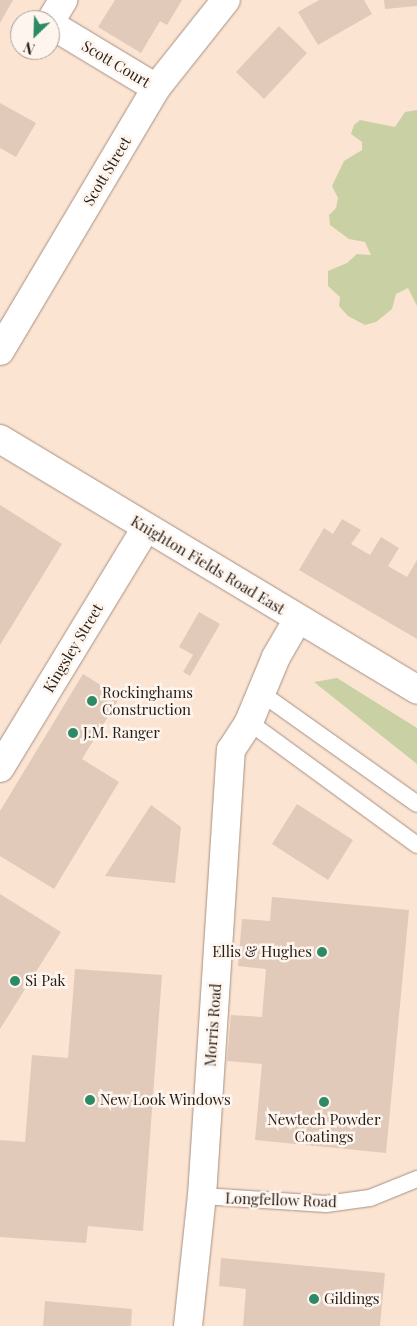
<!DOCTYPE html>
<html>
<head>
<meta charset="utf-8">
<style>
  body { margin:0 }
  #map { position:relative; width:417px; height:1326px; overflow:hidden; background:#fce4d3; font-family:"Playfair Display",serif }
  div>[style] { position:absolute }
  .green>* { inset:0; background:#c9d0a3 }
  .building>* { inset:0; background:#e1cab9 }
  .roads { filter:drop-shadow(0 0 1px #a79181) drop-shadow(0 0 1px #a79181) }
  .lane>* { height:16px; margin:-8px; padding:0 8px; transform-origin:8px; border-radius:8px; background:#fff }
  .street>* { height:28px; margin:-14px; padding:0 14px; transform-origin:14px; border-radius:14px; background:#fff }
  .dots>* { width:14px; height:14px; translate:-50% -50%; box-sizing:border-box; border:2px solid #fef5ee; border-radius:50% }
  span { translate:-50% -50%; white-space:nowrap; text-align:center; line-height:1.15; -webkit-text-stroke:5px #fef5ee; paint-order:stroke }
  .street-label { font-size:15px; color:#251d17 }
  .poi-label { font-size:15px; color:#251d17 }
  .left { translate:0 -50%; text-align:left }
  .right { translate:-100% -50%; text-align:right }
  .north { position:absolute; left:10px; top:10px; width:50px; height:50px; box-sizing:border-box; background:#fef5ee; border:1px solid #a79f98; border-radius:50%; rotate:204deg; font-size:14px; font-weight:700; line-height:20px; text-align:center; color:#251d17 }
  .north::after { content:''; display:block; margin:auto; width:18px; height:22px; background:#2c8b64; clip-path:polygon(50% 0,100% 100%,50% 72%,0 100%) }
</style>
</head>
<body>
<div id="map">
  <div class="green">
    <i style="clip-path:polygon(417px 110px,417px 306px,408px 288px,396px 294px,392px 309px,376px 322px,365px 325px,348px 316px,339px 306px,340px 297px,328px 286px,328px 271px,347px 263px,357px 254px,371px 255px,365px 242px,349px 239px,330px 225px,329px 215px,336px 208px,338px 198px,332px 186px,344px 161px,362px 150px,362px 142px,351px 134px,354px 125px,360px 120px,395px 127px,405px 112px)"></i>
    <i style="clip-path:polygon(337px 678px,417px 728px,417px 764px,314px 682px)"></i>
  </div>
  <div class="building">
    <i style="clip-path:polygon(0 0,13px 0,0 23px)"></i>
    <i style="clip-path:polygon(115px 0,182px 0,167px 25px,160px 21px,141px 53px,98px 27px)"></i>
    <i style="clip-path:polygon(319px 0,364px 0,372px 14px,318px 45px,298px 12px)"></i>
    <i style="clip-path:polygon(384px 0,417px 0,417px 6px,385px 9px)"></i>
    <i style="clip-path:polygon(279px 26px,307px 53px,264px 99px,236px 72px)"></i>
    <i style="clip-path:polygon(0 103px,36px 123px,16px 157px,0 148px)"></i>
    <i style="clip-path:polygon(0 505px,62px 544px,0 645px)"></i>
    <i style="clip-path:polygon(342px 519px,361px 530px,351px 544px,370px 555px,381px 537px,399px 548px,388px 566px,407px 577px,417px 560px,417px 639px,299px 570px,324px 528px,333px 534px)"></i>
    <i style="clip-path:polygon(199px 612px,220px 624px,190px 676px,183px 672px,193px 655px,179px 647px)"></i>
    <i style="clip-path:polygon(83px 674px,120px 697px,82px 759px,119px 782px,54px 889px,0 856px,0 811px)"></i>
    <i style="clip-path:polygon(297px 804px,353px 840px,328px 880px,272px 844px)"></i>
    <i style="clip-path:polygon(151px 805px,181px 827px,175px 883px,105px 876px)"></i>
    <i style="clip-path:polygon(0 894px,61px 932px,0 1029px)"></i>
    <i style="clip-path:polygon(272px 897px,409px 910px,386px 1153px,255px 1140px,262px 1064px,227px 1061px,231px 1015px,262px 1017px,266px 969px,238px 966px,242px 919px,270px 921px)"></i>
    <i style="clip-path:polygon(75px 969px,162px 975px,143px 1231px,88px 1226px,86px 1243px,0 1237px,0 1140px,25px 1142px,32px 1055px,68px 1058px)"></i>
    <i style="clip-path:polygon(221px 1258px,385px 1273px,380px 1326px,243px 1326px,246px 1289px,219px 1286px)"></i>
    <i style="clip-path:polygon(45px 1301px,132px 1309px,131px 1326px,43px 1326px)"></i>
  </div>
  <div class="roads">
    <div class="lane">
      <i style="left:261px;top:693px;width:191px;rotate:35.4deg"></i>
      <i style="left:249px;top:722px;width:208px;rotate:36.2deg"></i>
      <i style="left:202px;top:1196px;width:124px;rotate:3.7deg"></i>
      <i style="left:326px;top:1204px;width:44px;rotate:-7.8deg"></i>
      <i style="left:370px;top:1198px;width:51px;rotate:-22deg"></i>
    </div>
    <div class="street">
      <i style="left:50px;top:22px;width:26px;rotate:-59deg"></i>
      <i style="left:50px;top:24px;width:124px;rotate:31.1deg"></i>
      <i style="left:0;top:351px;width:306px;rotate:-59.3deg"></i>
      <i style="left:156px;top:88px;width:112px;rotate:-51.5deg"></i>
      <i style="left:0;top:439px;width:487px;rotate:31deg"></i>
      <i style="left:0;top:768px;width:281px;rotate:-58.7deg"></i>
      <i style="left:188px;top:1326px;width:131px;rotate:-83.9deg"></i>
      <i style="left:202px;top:1196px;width:447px;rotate:-86.3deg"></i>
      <i style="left:231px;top:750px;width:33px;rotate:-57deg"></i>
      <i style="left:249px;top:722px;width:70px;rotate:-67.4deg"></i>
      <i style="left:276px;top:657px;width:44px;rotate:-59.9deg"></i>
    </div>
  </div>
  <div class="dots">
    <i style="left:92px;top:701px;background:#2c8b64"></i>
    <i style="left:73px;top:733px;background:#2c8b64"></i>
    <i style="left:322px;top:952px;background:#2c8b64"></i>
    <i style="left:15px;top:981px;background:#2c8b64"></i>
    <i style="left:90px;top:1100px;background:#2c8b64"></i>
    <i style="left:324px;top:1102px;background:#2c8b64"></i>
    <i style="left:314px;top:1299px;background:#2c8b64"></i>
  </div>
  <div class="street-label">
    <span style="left:116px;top:64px;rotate:31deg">Scott Court</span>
    <span style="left:107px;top:171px;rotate:-59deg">Scott Street</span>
    <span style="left:208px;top:565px;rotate:31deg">Knighton Fields Road East</span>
    <span style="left:73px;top:648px;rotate:-59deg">Kingsley Street</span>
    <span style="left:213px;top:1025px;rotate:-86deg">Morris Road</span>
    <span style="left:281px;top:1200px;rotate:2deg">Longfellow Road</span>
  </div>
  <div class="poi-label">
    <span class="left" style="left:102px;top:701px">Rockinghams<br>Construction</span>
    <span class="left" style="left:83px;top:733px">J.M. Ranger</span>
    <span class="right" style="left:312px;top:952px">Ellis &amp; Hughes</span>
    <span class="left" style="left:25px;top:981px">Si Pak</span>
    <span class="left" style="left:100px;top:1100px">New Look Windows</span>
    <span style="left:324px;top:1128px">Newtech Powder<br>Coatings</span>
    <span class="left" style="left:324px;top:1299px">Gildings</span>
  </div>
  <div class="north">N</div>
</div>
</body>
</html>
